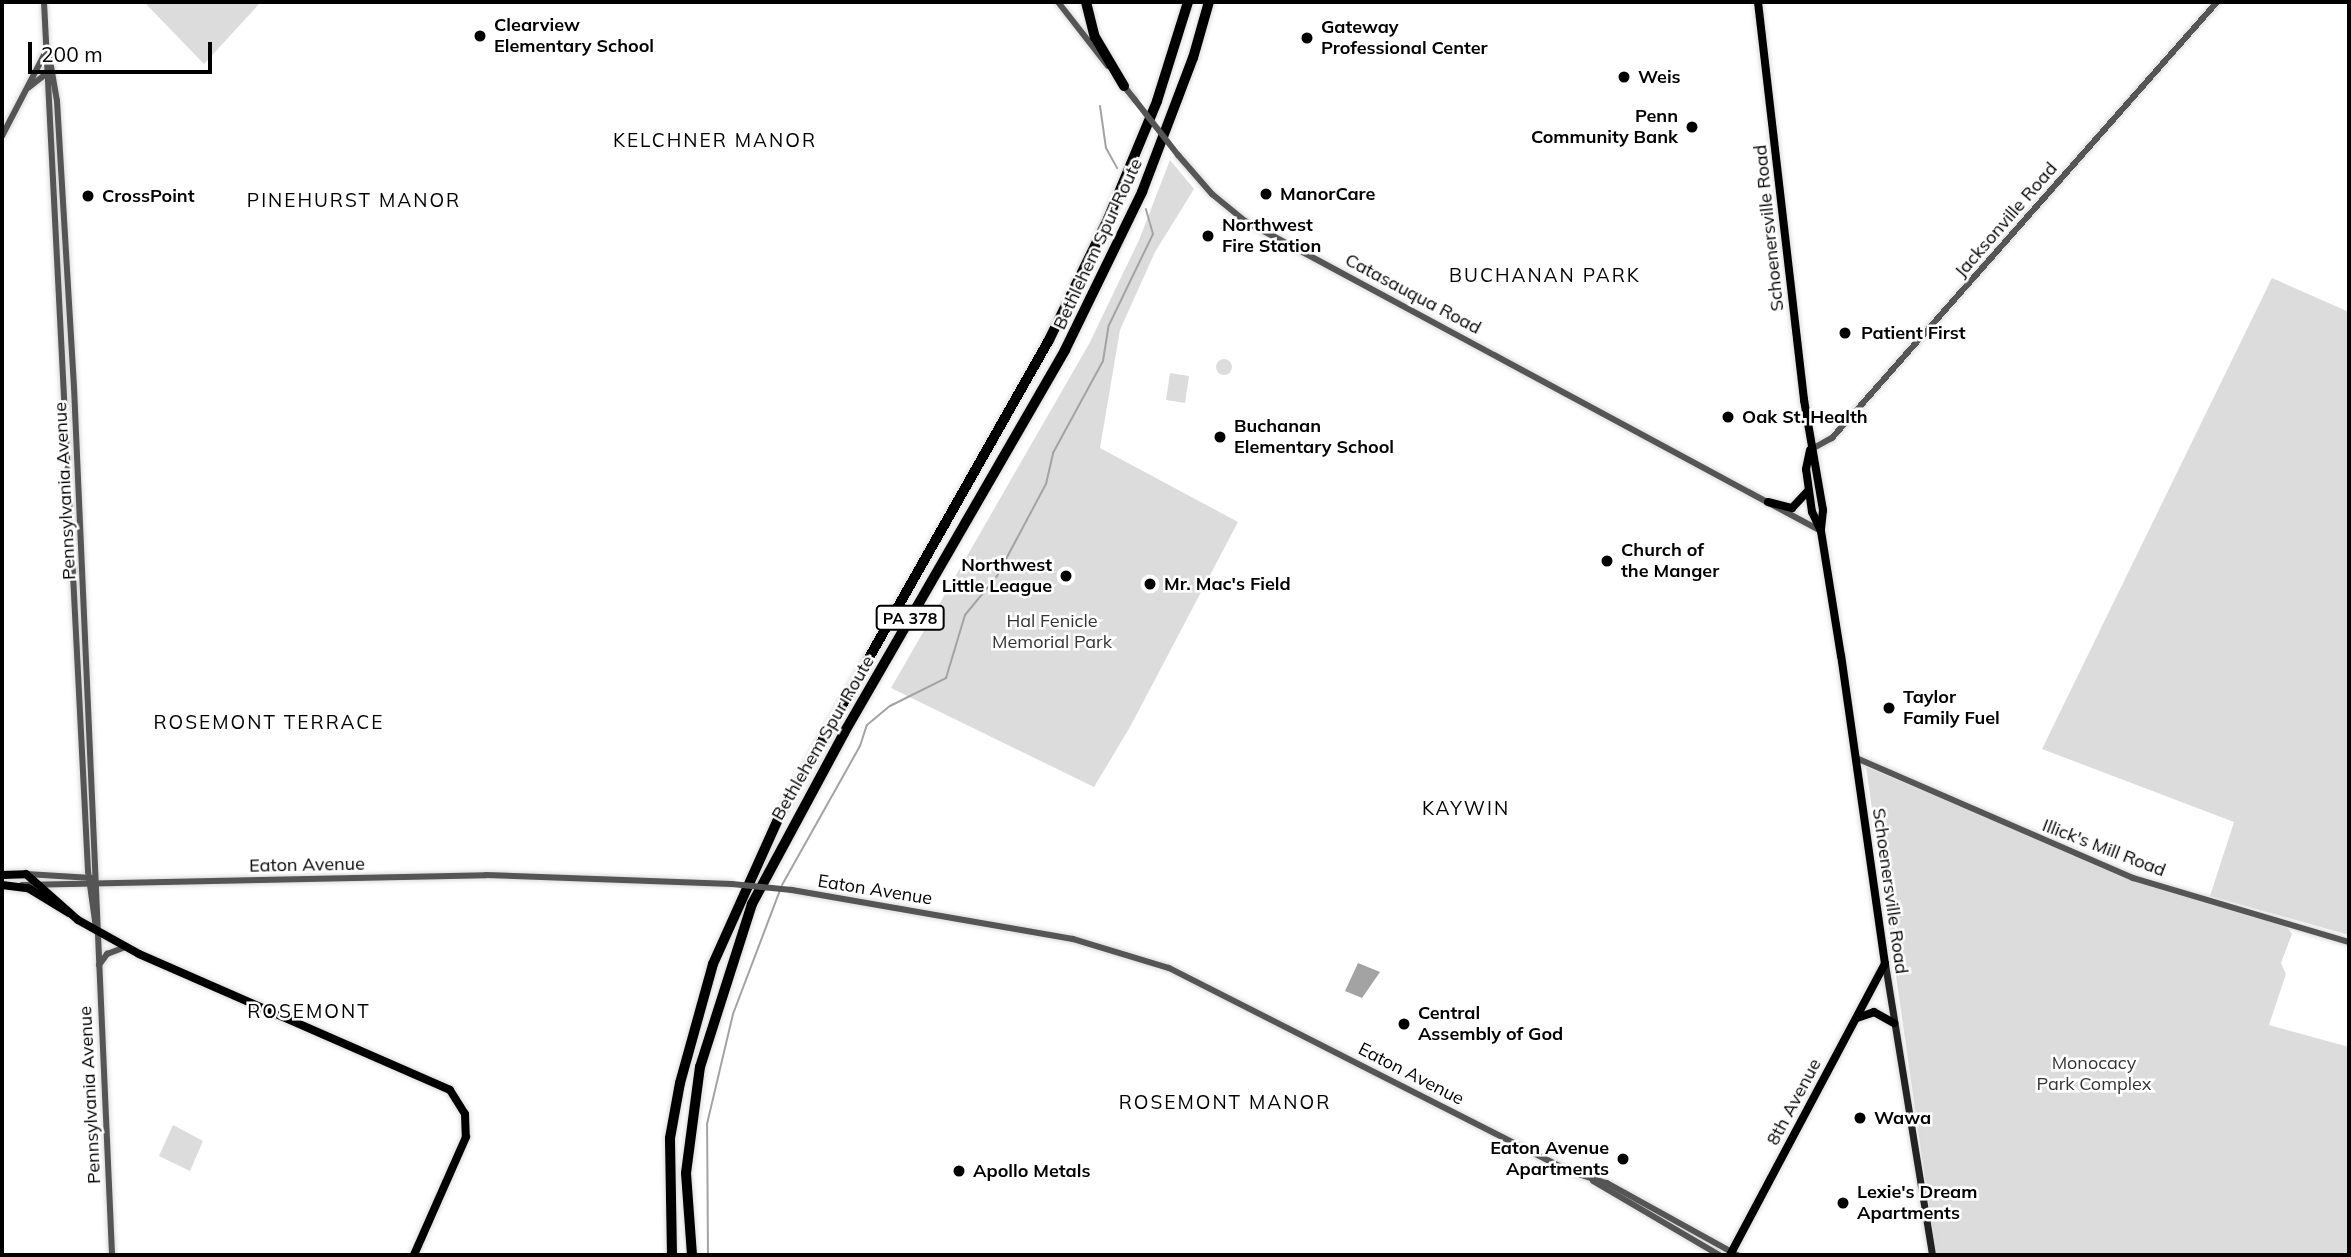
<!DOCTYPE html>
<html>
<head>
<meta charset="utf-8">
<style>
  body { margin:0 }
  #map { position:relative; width:2351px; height:1257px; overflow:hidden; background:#fff; font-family:Mulish,sans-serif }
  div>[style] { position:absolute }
  .green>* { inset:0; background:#dcdcdc }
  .round { border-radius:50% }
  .water>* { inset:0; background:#a3a3a3 }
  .stream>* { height:2px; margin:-1px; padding:0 1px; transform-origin:1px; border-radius:1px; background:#a3a3a3 }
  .roads { filter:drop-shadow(0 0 2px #dbdbdb) drop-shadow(0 0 2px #dbdbdb) }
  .tertiary>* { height:6px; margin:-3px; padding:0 3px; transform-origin:3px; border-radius:3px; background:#555 }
  .secondary>* { height:7px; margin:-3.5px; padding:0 3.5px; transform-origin:3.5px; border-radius:3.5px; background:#222 }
  .primary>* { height:8px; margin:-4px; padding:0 4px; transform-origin:4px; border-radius:4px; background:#000 }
  .motorway>* { height:10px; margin:-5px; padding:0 5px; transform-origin:5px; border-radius:5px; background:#000 }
  .tertiary-bridge>* { height:6px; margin:-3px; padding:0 3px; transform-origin:3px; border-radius:3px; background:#555 }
  .dots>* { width:19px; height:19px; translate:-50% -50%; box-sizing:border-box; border:4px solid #fff; border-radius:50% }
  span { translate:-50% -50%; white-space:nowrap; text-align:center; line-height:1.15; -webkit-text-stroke:5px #fff; paint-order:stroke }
  .shield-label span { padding:2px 5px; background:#fff; border:2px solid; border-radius:5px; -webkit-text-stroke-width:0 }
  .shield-label { font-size:16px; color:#000; font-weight:700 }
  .poi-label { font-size:18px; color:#000; font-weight:700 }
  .left { translate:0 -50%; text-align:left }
  .right { translate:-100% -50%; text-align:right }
  .street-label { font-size:18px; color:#000 }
  .park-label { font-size:18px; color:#333 }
  .neighbourhood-label { font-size:19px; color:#000; letter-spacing:2px }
  .frame { position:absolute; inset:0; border:4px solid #000; pointer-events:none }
  .scale { position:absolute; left:28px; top:42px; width:184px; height:32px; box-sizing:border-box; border:4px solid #000; border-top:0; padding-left:9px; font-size:21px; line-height:24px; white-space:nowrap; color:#000; -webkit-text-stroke:5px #fff; paint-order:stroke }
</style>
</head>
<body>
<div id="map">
  <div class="green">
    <i style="clip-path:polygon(144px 2px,261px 2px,204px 64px)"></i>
    <i style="clip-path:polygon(1170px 160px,1194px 189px,1155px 252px,1120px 330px,1100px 448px,1238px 522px,1130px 727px,1094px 787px,891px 688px,1089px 344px,1139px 240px)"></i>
    <i style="clip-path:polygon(2272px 278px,2349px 312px,2349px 935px,2210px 896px,2234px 822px,2042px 749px)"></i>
    <i class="round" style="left:1216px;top:359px;width:16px;height:16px"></i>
    <i style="clip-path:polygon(1170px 373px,1189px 376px,1185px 403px,1166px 400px)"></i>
    <i style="clip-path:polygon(1866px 767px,2133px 878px,2283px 922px,2292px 934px,2281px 963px,2286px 974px,2269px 1025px,2349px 1047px,2349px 1255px,1936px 1255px)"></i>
    <i style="clip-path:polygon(173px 1125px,203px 1141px,190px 1171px,159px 1156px)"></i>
  </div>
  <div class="water">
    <i style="clip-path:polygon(1358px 963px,1380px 972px,1362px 998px,1345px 991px)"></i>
  </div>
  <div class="stream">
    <i style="left:1100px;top:106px;width:42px;rotate:81.9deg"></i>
    <i style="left:1106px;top:148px;width:23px;rotate:61deg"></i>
    <i style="left:782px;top:885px;width:159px;rotate:-60.7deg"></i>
    <i style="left:860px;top:746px;width:22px;rotate:-72deg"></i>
    <i style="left:867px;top:725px;width:30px;rotate:-40deg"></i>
    <i style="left:890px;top:706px;width:63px;rotate:-26.6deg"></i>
    <i style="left:946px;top:678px;width:66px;rotate:-73.2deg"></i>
    <i style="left:965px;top:615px;width:50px;rotate:-50.6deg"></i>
    <i style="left:997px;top:576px;width:104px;rotate:-62deg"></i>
    <i style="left:1046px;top:484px;width:32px;rotate:-77deg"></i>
    <i style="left:1053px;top:453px;width:105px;rotate:-61.5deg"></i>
    <i style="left:1103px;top:361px;width:36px;rotate:-81deg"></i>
    <i style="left:1109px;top:325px;width:101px;rotate:-64.2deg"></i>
    <i style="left:1153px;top:234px;width:26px;rotate:-106deg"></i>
    <i style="left:708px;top:1255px;width:131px;rotate:-90.4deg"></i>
    <i style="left:707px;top:1124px;width:113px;rotate:-76.7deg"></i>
    <i style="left:733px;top:1014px;width:133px;rotate:-69.2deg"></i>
  </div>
  <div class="roads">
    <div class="tertiary">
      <i style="left:44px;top:2px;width:870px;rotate:87.1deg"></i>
      <i style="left:88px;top:871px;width:58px;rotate:82deg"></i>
      <i style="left:1058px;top:2px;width:81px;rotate:52deg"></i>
      <i style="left:48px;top:49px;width:53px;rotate:80.2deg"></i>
      <i style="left:57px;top:101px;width:287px;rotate:86.6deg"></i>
      <i style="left:74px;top:387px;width:869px;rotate:87.49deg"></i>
      <i style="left:1123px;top:85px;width:19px;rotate:51deg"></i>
      <i style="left:28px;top:88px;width:24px;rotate:-38deg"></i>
      <i style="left:2px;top:136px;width:96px;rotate:-62.6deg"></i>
      <i style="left:1178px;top:155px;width:52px;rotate:48.9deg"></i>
      <i style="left:1212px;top:194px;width:43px;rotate:39.3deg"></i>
      <i style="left:1245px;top:221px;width:654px;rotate:28.29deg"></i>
      <i style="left:1810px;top:450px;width:25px;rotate:-29deg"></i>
      <i style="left:1832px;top:438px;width:582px;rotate:-48.55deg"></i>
      <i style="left:1856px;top:758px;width:302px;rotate:23.4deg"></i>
      <i style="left:2133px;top:878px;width:225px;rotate:16.5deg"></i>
      <i style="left:26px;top:874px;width:66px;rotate:3.5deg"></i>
      <i style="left:22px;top:885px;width:464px;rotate:-1.2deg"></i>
      <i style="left:486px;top:875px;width:246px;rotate:2.1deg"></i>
      <i style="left:792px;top:890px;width:285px;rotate:9.9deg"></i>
      <i style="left:1073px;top:939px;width:100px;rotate:16.8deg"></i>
      <i style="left:1169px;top:968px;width:449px;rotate:26.9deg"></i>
      <i style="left:1569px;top:1171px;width:40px;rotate:18deg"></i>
      <i style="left:1607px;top:1183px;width:149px;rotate:29deg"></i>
      <i style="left:99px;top:965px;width:14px;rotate:-54deg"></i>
      <i style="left:107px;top:954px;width:19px;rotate:-21deg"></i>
      <i style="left:1593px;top:1181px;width:146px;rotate:30.4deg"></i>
    </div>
    <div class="secondary">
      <i style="left:1885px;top:964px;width:295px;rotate:80.8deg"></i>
    </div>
    <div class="primary">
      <i style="left:1758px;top:2px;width:401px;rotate:83.4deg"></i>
      <i style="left:1804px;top:400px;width:112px;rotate:80.2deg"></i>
      <i style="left:1823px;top:510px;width:18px;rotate:96deg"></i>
      <i style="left:1768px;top:502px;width:25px;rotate:14deg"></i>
      <i style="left:1792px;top:508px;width:23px;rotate:-47deg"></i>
      <i style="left:2px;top:875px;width:24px;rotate:-2deg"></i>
      <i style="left:26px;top:874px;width:69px;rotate:41.5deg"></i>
      <i style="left:78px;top:920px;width:70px;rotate:29.1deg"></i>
      <i style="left:139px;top:954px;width:339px;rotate:23.6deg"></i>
      <i style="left:450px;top:1090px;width:28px;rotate:58deg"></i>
      <i style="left:465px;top:1114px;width:23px;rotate:88deg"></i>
      <i style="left:466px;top:1137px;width:129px;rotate:113.8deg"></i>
      <i style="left:2px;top:885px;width:26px;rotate:7deg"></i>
      <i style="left:28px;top:888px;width:48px;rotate:31.4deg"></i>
      <i style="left:1857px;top:1018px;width:18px;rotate:-19deg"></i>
      <i style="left:1874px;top:1012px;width:23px;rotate:29deg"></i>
      <i style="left:1730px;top:1255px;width:330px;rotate:-62deg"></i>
      <i style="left:1885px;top:964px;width:311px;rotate:-98.1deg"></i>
      <i style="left:1841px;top:656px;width:127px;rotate:-99.1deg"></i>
      <i style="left:1821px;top:531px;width:21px;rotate:-115deg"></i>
      <i style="left:1812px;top:512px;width:43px;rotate:-97.9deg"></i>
      <i style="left:1806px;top:469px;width:19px;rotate:-78deg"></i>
    </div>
    <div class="motorway">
      <i style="left:1086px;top:2px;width:36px;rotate:76deg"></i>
      <i style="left:1095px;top:37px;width:57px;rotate:59.4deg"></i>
      <i style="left:672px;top:1255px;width:117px;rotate:-91deg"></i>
      <i style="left:670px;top:1138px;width:56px;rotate:-79.7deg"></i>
      <i style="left:680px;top:1083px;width:123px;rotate:-74.5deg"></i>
      <i style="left:713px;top:964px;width:163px;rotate:-65.8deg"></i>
      <i style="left:780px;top:815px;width:546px;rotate:-60.48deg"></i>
      <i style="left:1049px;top:340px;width:135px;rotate:-64deg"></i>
      <i style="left:1108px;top:219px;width:128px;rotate:-67.4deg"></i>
      <i style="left:1157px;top:101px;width:104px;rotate:-72.6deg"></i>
      <i style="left:692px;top:1255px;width:82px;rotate:-94.2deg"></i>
      <i style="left:686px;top:1173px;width:107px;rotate:-82.5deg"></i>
      <i style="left:700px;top:1067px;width:171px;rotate:-72.3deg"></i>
      <i style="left:752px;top:904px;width:194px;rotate:-61.7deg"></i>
      <i style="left:844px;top:733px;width:442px;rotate:-60deg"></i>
      <i style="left:1065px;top:350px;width:176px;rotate:-64deg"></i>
      <i style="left:1142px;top:192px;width:143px;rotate:-69.2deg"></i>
      <i style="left:1193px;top:58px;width:58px;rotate:-74.1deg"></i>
    </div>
  </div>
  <div class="tertiary-bridge">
    <i style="left:1135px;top:100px;width:70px;rotate:52deg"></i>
    <i style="left:732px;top:884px;width:60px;rotate:5.7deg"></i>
  </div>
  <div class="dots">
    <i style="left:480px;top:36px;background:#000"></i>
    <i style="left:1307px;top:38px;background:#000"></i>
    <i style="left:1624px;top:77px;background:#000"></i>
    <i style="left:1692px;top:127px;background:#000"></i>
    <i style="left:1266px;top:194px;background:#000"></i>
    <i style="left:88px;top:196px;background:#000"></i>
    <i style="left:1208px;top:236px;background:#000"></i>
    <i style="left:1845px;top:333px;background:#000"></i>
    <i style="left:1728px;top:417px;background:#000"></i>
    <i style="left:1220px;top:437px;background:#000"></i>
    <i style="left:1607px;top:561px;background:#000"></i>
    <i style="left:1066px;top:576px;background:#000"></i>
    <i style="left:1150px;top:584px;background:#000"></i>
    <i style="left:1889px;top:708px;background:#000"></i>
    <i style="left:1404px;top:1024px;background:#000"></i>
    <i style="left:1860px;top:1118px;background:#000"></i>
    <i style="left:1623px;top:1159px;background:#000"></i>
    <i style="left:959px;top:1171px;background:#000"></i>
    <i style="left:1843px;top:1203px;background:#000"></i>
  </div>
  <div class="shield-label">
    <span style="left:910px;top:618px">PA 378</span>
  </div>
  <div class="poi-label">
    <span class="left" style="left:494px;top:36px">Clearview<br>Elementary School</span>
    <span class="left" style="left:1321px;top:38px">Gateway<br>Professional Center</span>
    <span class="left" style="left:1638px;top:77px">Weis</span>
    <span class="right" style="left:1678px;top:127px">Penn<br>Community Bank</span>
    <span class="left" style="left:1280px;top:194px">ManorCare</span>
    <span class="left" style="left:102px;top:196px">CrossPoint</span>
    <span class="left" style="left:1222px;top:236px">Northwest<br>Fire Station</span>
    <span class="left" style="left:1861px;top:333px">Patient First</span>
    <span class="left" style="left:1742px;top:417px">Oak St. Health</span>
    <span class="left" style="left:1234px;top:437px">Buchanan<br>Elementary School</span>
    <span class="left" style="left:1621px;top:561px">Church of<br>the Manger</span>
    <span class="right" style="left:1052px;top:576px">Northwest<br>Little League</span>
    <span class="left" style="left:1164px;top:584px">Mr. Mac's Field</span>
    <span class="left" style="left:1903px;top:708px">Taylor<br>Family Fuel</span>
    <span class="left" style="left:1418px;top:1024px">Central<br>Assembly of God</span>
    <span class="left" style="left:1874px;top:1118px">Wawa</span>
    <span class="right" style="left:1609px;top:1159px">Eaton Avenue<br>Apartments</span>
    <span class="left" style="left:973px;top:1171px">Apollo Metals</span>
    <span class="left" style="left:1857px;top:1203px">Lexie's Dream<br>Apartments</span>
  </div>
  <div class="street-label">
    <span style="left:2006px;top:220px;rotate:-49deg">Jacksonville Road</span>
    <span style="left:1769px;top:228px;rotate:-96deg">Schoenersville Road</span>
    <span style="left:1098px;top:244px;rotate:-65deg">Bethlehem Spur Route</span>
    <span style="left:1413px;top:294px;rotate:28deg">Catasauqua Road</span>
    <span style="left:65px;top:491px;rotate:-93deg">Pennsylvania Avenue</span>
    <span style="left:823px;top:738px;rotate:-60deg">Bethlehem Spur Route</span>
    <span style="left:2104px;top:848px;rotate:21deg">Illick's Mill Road</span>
    <span style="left:307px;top:865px;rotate:-1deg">Eaton Avenue</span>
    <span style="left:875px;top:890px;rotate:9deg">Eaton Avenue</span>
    <span style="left:1890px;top:891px;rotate:82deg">Schoenersville Road</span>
    <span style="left:1411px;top:1074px;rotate:27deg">Eaton Avenue</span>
    <span style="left:90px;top:1095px;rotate:-93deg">Pennsylvania Avenue</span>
    <span style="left:1794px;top:1102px;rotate:-62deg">8th Avenue</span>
  </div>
  <div class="park-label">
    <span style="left:1052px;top:632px">Hal Fenicle<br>Memorial Park</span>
    <span style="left:2094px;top:1074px">Monocacy<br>Park Complex</span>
  </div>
  <div class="neighbourhood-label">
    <span style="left:715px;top:141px">KELCHNER MANOR</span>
    <span style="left:354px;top:201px">PINEHURST MANOR</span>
    <span style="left:1545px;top:276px">BUCHANAN PARK</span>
    <span style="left:269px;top:723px">ROSEMONT TERRACE</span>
    <span style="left:1466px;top:809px">KAYWIN</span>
    <span style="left:309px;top:1012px">ROSEMONT</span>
    <span style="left:1225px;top:1103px">ROSEMONT MANOR</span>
  </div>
  <div class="frame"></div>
  <div class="scale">200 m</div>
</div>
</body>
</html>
